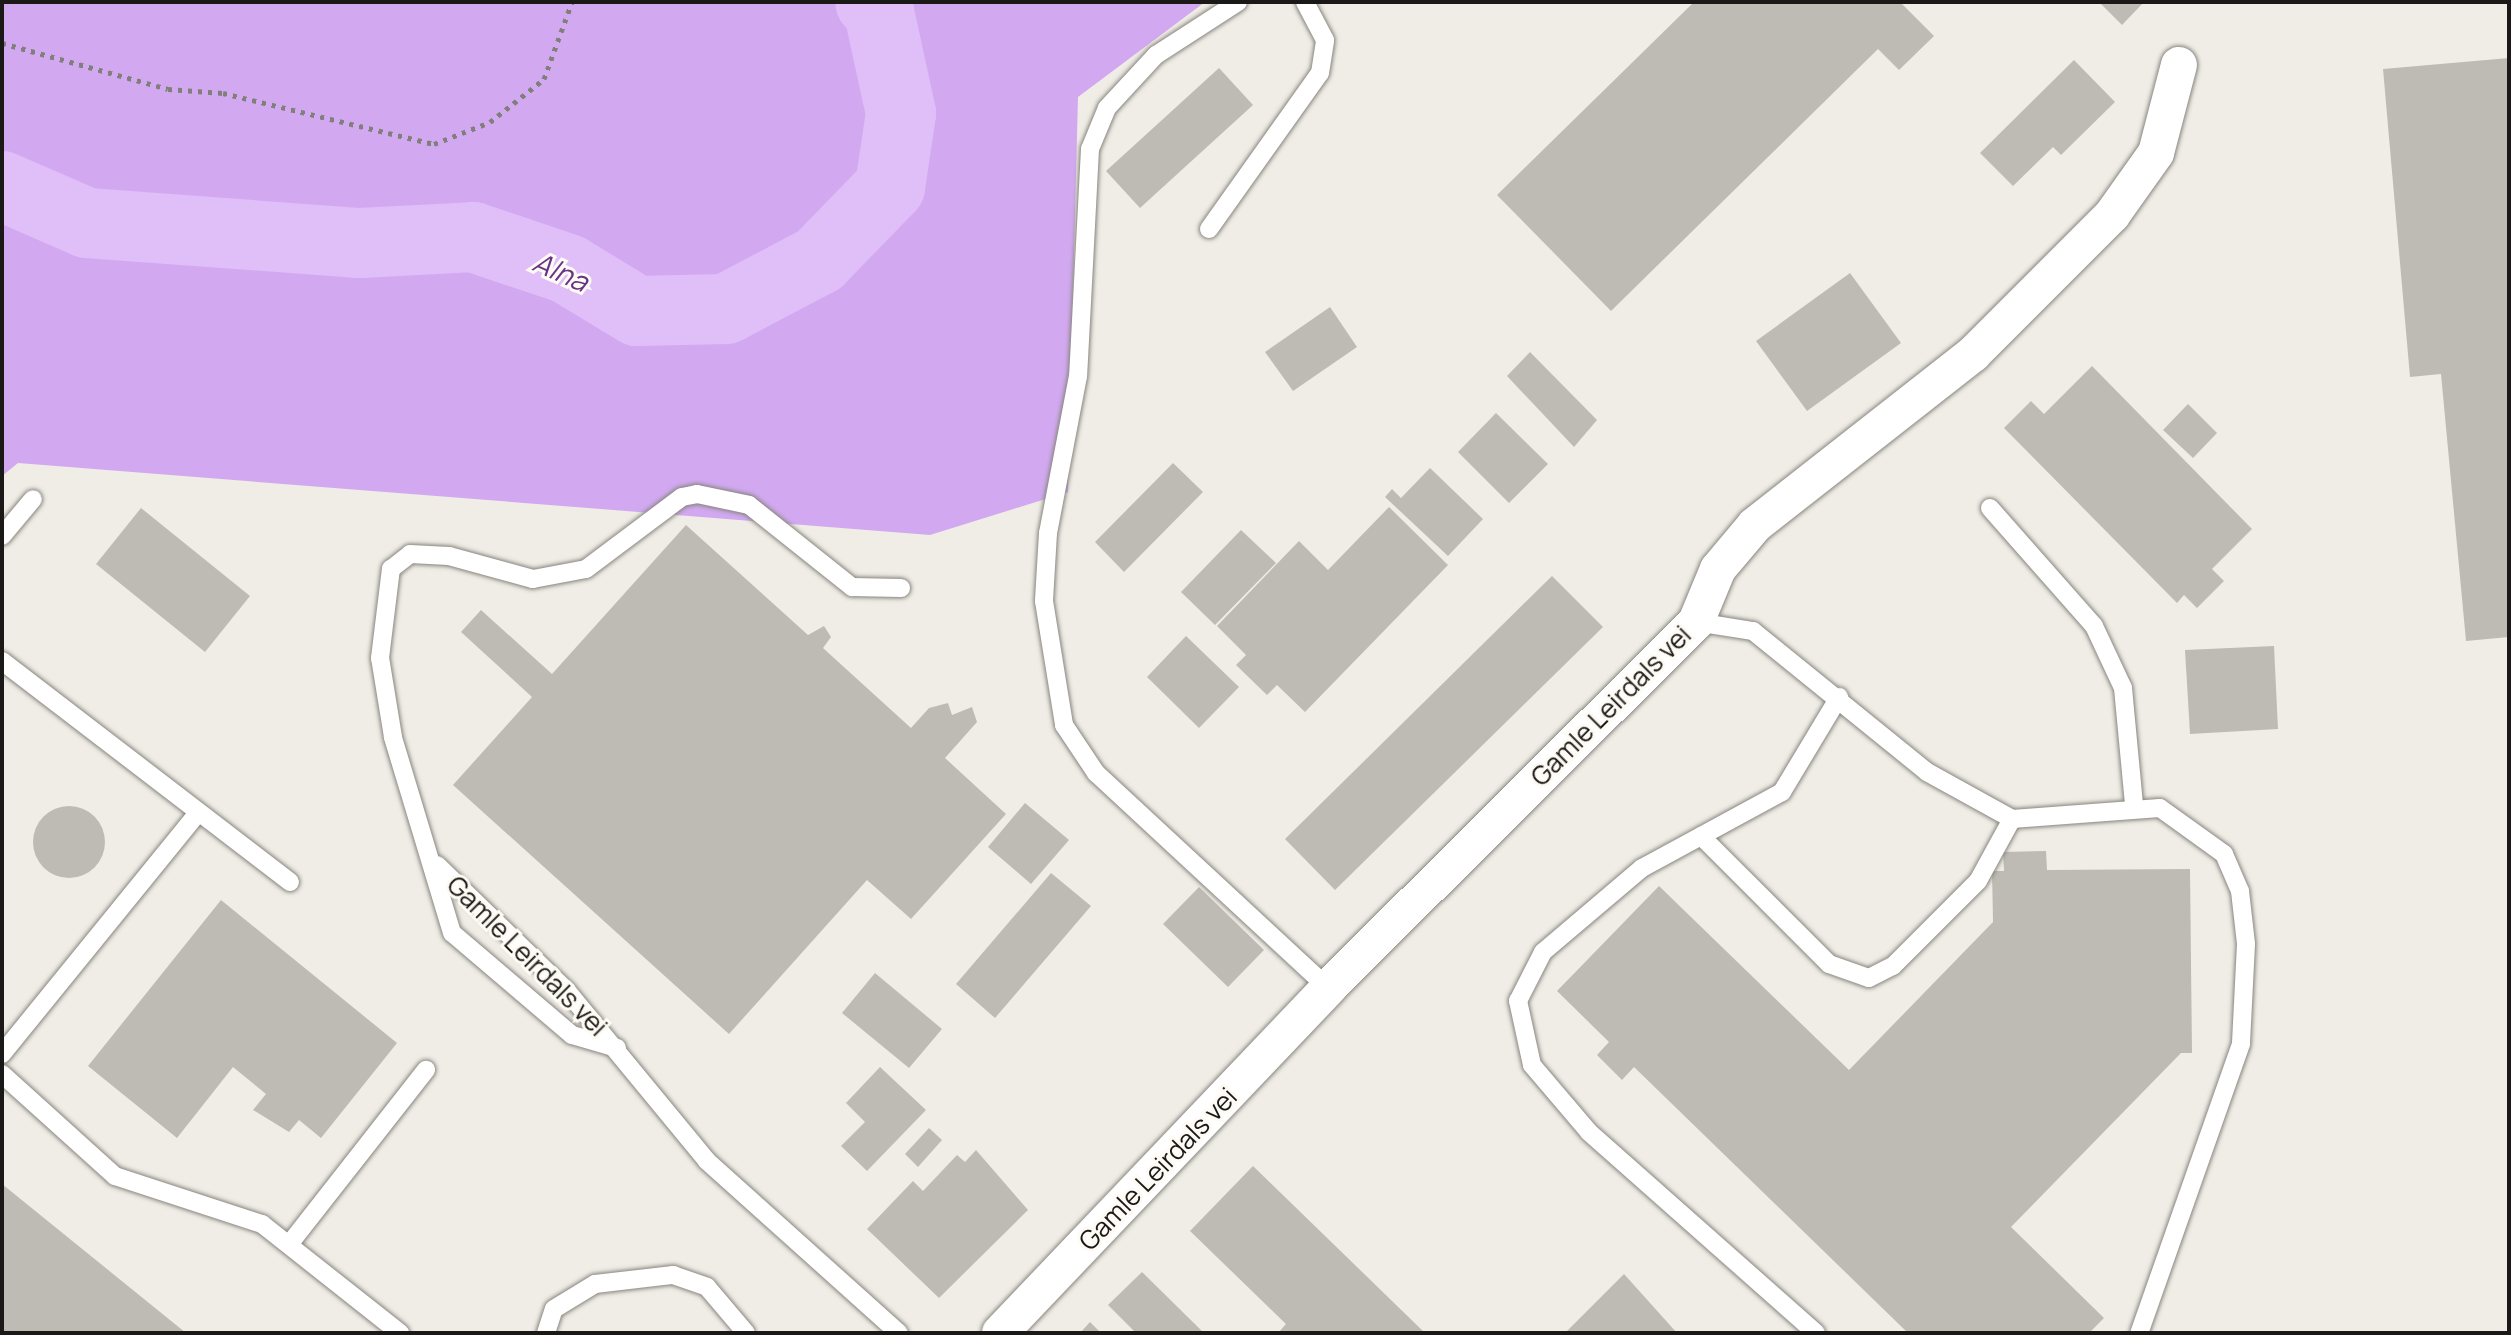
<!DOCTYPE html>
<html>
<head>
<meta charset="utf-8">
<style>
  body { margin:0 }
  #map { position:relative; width:2511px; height:1335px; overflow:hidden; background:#f0ede7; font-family:Manrope,sans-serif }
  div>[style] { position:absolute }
  .forest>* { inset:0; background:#d2a9f1 }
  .river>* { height:70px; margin:-35px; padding:0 35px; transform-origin:35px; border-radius:35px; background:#e0bff9 }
  .building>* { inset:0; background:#bebbb5 }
  .round { border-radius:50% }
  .path>* { height:5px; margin-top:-2.5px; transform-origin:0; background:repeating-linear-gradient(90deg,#817f7b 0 4px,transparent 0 10px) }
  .roads { filter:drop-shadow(0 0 2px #88857f) drop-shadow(0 0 2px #88857f) }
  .lane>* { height:18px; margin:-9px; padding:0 9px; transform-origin:9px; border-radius:9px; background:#fff }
  .street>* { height:36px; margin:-18px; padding:0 18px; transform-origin:18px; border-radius:18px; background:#fff }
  span { translate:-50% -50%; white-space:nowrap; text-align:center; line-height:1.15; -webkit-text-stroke:6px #fefaf4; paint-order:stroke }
  .street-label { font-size:26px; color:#1a1917 }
  .water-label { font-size:28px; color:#673387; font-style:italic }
  .frame { position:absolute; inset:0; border:4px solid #1a1917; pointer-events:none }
</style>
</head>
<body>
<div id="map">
  <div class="forest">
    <i style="clip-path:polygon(2px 2px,1205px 2px,1078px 97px,1068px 492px,930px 535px,18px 463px,2px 476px)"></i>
  </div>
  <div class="river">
    <i style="left:2px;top:186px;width:93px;rotate:23.5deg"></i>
    <i style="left:87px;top:223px;width:274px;rotate:4.2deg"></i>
    <i style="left:360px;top:243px;width:113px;rotate:-3deg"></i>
    <i style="left:473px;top:237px;width:100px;rotate:18.6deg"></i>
    <i style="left:568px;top:269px;width:81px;rotate:31.3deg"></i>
    <i style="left:637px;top:311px;width:89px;rotate:-1.3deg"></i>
    <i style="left:726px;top:309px;width:105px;rotate:-27.8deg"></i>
    <i style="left:819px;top:260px;width:102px;rotate:-45.8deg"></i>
    <i style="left:890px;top:187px;width:75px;rotate:-81.5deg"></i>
    <i style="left:901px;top:113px;width:103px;rotate:-102.3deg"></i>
    <i style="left:879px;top:12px;width:13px;rotate:-132deg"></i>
  </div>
  <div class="building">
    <i style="clip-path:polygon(1694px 2px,1900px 2px,1934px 36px,1899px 70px,1878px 49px,1611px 311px,1497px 195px)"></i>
    <i style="clip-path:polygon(2099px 2px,2144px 2px,2122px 25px)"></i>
    <i style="clip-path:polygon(2509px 58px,2509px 637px,2466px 641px,2441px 374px,2410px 377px,2383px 69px)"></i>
    <i style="clip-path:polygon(2074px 60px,2115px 102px,2061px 155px,2053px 147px,2013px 186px,1980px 153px)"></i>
    <i style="clip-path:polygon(1219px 68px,1253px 105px,1140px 208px,1106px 171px)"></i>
    <i style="clip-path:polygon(1850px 273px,1901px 343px,1807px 411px,1756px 341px)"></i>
    <i style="clip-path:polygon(1330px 307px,1357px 347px,1293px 391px,1265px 352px)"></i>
    <i style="clip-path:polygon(1530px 352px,1597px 420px,1574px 447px,1507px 376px)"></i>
    <i style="clip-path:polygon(2092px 366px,2252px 529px,2212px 569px,2224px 581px,2197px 608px,2184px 595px,2177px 603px,2004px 428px,2031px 401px,2044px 414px)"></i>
    <i style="clip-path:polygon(2188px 404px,2217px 433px,2193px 458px,2163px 430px)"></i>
    <i style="clip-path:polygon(1496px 413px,1548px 464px,1509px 503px,1458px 452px)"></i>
    <i style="clip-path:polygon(1173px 463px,1203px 492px,1124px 572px,1095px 542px)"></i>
    <i style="clip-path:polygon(1430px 468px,1483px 519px,1448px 556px,1385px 497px,1392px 489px,1401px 498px)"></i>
    <i style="clip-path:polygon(1389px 507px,1448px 565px,1305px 712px,1277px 685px,1267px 695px,1236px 665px,1246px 655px,1217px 626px,1299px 541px,1328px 570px)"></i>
    <i style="clip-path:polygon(141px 508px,250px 596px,205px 652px,96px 564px)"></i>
    <i style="clip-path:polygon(686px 525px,808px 635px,824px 626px,831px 637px,823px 648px,911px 728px,929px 708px,948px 703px,952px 715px,972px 707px,977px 722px,945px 758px,1006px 814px,911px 919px,867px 880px,729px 1034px,453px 785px,532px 697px,461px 632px,481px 610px,552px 674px)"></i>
    <i style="clip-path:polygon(1241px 530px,1276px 563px,1215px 625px,1181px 592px)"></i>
    <i style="clip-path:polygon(1552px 576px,1603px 627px,1335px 890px,1285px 839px)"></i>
    <i style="clip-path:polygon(1186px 636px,1239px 687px,1199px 728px,1147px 677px)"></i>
    <i style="clip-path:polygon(2274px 646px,2278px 729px,2190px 734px,2185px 650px)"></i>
    <i style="clip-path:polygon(1025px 803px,1069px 840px,1031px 884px,988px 847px)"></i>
    <i class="round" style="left:33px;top:806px;width:72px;height:72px"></i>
    <i style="clip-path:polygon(2046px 851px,2047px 870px,2190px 869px,2192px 1053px,2181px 1053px,2011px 1227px,2104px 1318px,2089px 1333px,1908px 1333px,1634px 1067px,1622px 1080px,1597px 1055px,1609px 1042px,1557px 991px,1659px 886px,1849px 1070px,1993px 922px,1992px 871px,2004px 871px,2003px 852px)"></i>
    <i style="clip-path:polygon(1051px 873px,1091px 906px,995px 1018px,956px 984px)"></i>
    <i style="clip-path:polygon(1199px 887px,1264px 950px,1228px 987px,1163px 924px)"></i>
    <i style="clip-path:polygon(221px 900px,397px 1043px,321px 1138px,299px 1120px,289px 1132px,253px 1110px,266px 1094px,233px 1067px,177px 1138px,88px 1066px)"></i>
    <i style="clip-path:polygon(875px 973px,942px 1029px,909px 1068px,842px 1013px)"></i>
    <i style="clip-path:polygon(880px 1067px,926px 1110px,867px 1171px,841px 1146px,865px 1122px,846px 1103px)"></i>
    <i style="clip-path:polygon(929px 1128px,942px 1140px,918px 1167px,905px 1154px)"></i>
    <i style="clip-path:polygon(976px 1150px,1028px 1210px,939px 1298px,867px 1229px,913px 1181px,923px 1191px,957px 1155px,965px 1162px)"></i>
    <i style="clip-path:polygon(1253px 1166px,1425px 1333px,1278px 1333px,1286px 1324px,1190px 1231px)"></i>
    <i style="clip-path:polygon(2px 1184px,186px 1333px,2px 1333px)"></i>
    <i style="clip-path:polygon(1142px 1272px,1204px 1333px,1136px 1333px,1108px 1305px)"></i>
    <i style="clip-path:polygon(1624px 1274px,1677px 1333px,1565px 1333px)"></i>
    <i style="clip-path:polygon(1090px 1322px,1101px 1333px,1080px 1333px)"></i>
  </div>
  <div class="path">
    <i style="left:2px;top:43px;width:172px;rotate:15.5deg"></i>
    <i style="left:168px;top:89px;width:55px;rotate:4.2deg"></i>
    <i style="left:223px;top:93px;width:217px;rotate:13.6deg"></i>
    <i style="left:434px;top:144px;width:60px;rotate:-21.4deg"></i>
    <i style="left:490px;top:122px;width:69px;rotate:-38.5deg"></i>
    <i style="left:544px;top:79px;width:82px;rotate:-70deg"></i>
  </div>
  <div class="roads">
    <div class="lane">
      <i style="left:1238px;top:2px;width:98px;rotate:147.1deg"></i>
      <i style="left:1156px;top:55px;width:72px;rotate:132.8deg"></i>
      <i style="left:1107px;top:108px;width:44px;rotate:112.5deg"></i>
      <i style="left:1090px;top:149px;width:227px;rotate:93deg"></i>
      <i style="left:1078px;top:376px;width:160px;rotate:100.8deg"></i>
      <i style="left:1048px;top:533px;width:68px;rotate:93.4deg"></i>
      <i style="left:1044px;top:601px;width:126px;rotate:80.8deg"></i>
      <i style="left:1064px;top:725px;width:58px;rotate:56.3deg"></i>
      <i style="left:1096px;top:773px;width:316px;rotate:42.8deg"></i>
      <i style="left:1209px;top:229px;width:191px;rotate:-54.6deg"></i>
      <i style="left:1320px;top:73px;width:33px;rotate:-81deg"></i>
      <i style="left:1325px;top:40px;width:43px;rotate:-117.8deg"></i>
      <i style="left:1990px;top:508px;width:157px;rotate:48.6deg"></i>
      <i style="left:2094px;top:626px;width:68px;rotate:64.9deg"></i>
      <i style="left:2123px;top:688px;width:118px;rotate:84.6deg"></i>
      <i style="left:2px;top:536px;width:48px;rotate:-50deg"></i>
      <i style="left:1696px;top:622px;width:58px;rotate:9deg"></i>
      <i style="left:1753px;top:631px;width:224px;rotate:39deg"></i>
      <i style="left:1927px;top:772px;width:97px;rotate:28.9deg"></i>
      <i style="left:2012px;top:819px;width:148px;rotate:-4.3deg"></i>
      <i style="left:2160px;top:808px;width:79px;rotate:35.7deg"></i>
      <i style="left:2224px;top:854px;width:40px;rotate:66.6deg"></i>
      <i style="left:2240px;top:891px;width:53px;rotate:83.5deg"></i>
      <i style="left:2246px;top:944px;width:100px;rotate:92.9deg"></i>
      <i style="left:2241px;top:1044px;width:306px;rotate:109.4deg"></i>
      <i style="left:2px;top:661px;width:363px;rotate:37.5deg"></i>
      <i style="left:1701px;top:836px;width:181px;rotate:45deg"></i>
      <i style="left:1829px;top:964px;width:42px;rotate:19.3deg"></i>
      <i style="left:1869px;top:978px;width:27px;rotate:-27deg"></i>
      <i style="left:1893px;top:966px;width:120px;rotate:-45deg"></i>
      <i style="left:1978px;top:881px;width:71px;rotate:-61.3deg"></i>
      <i style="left:437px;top:865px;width:181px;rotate:44.1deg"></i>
      <i style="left:567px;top:991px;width:220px;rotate:50.5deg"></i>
      <i style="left:707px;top:1161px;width:258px;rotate:41.9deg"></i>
      <i style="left:617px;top:1048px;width:47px;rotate:-163.9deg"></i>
      <i style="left:572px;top:1035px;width:157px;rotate:-139.6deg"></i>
      <i style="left:452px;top:933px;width:205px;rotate:-106.8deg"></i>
      <i style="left:393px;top:737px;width:80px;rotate:-99.3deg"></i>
      <i style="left:380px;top:658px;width:90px;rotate:-83deg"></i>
      <i style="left:391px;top:569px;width:24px;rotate:-38deg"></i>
      <i style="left:410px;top:554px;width:39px;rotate:3deg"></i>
      <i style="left:449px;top:556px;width:87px;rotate:15.3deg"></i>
      <i style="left:533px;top:579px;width:54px;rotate:-10.7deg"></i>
      <i style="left:586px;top:569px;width:120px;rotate:-36.9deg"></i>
      <i style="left:682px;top:497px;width:15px;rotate:-11deg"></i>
      <i style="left:697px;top:494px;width:53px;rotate:11.9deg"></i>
      <i style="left:749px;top:505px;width:132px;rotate:38.5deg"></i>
      <i style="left:852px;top:587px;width:49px;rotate:1.2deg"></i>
      <i style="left:2px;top:1054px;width:311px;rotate:-50.9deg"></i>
      <i style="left:2px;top:1074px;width:152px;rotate:42.1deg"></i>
      <i style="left:115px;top:1176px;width:155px;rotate:18.1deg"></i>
      <i style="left:262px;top:1224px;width:176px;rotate:38.3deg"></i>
      <i style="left:291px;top:1242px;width:219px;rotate:-51.9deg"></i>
      <i style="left:546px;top:1333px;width:25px;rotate:-72deg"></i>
      <i style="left:554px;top:1309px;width:48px;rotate:-31.4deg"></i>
      <i style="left:595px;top:1284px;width:79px;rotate:-6.6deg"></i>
      <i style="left:673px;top:1275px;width:36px;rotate:19deg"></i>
      <i style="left:707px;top:1287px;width:60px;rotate:49.7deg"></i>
      <i style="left:1816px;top:1333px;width:303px;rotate:-138.5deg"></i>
      <i style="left:1589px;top:1132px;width:88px;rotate:-130.4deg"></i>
      <i style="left:1532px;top:1065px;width:66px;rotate:-102.3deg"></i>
      <i style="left:1518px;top:1001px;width:55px;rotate:-63deg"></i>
      <i style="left:1543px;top:952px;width:130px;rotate:-40.3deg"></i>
      <i style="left:1642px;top:868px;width:159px;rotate:-28.5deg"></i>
      <i style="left:1782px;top:792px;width:111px;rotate:-59deg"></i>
    </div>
    <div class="street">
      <i style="left:1000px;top:1333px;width:476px;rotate:-46.4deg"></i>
      <i style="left:1328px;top:988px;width:519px;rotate:-44.84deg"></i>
      <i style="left:1696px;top:622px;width:57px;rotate:-67.5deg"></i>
      <i style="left:1718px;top:569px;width:57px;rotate:-49.9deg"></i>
      <i style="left:1755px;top:525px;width:277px;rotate:-38.1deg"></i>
      <i style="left:1973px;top:354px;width:197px;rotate:-45deg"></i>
      <i style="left:2112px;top:215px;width:76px;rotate:-54.6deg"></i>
      <i style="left:2156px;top:153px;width:91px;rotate:-75.4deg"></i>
    </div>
  </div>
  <div class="street-label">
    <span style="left:1611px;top:706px;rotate:-45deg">Gamle Leirdals vei</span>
    <span style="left:527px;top:956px;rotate:45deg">Gamle Leirdals vei</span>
    <span style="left:1158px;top:1169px;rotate:-46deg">Gamle Leirdals vei</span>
  </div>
  <div class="water-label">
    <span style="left:561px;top:271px;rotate:24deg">Alna</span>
  </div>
  <div class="frame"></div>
</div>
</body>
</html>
